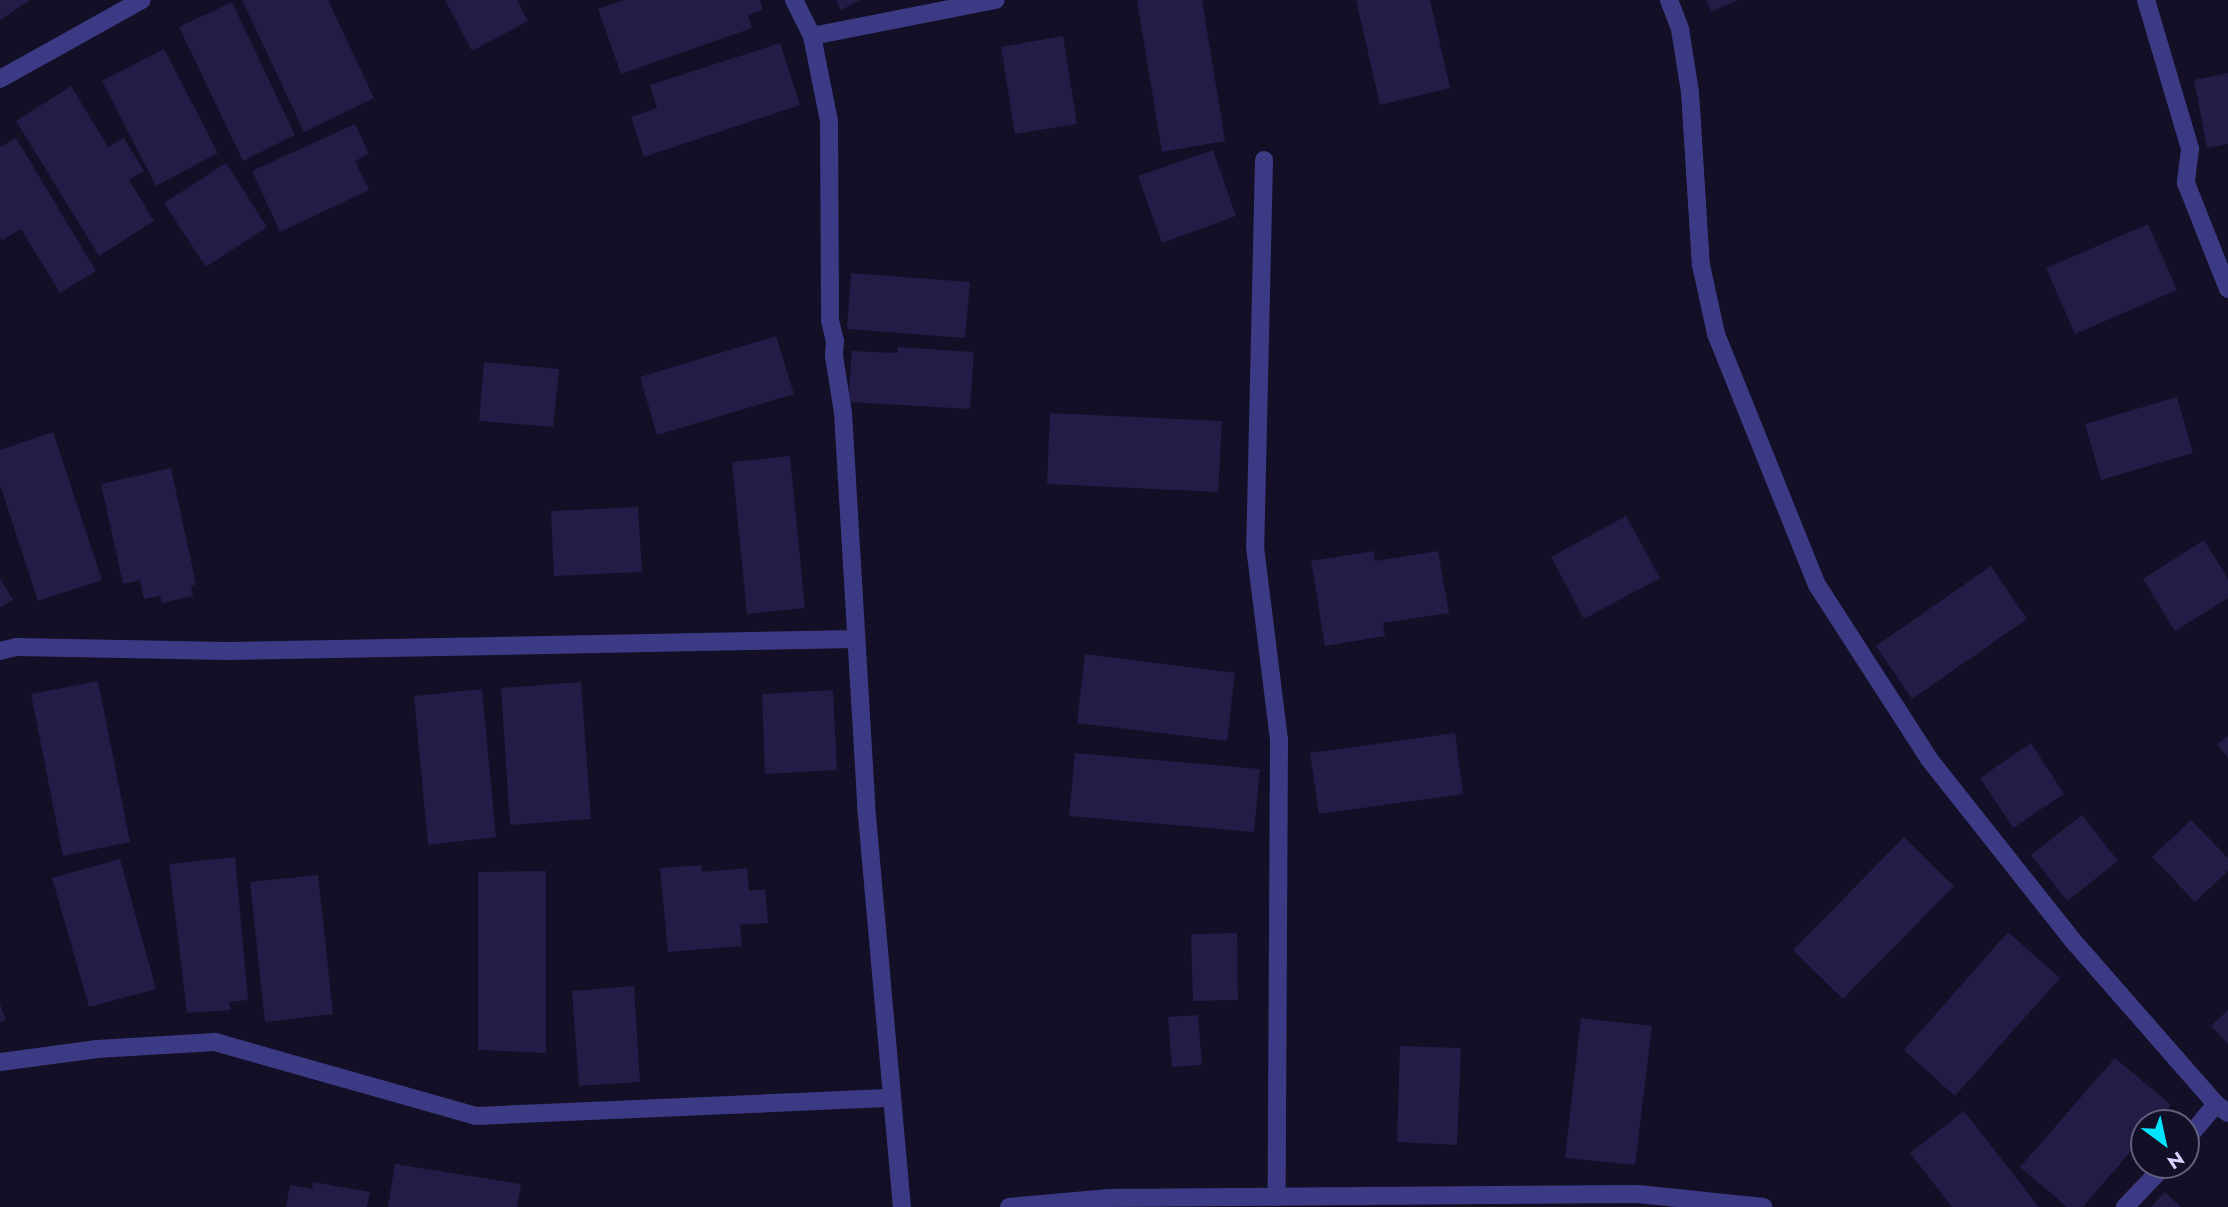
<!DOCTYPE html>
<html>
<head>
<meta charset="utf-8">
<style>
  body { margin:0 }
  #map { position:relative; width:2228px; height:1207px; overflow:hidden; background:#130f26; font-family:Jost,sans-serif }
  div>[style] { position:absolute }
  .building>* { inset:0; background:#241b47 }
  .minor>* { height:18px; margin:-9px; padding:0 9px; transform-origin:9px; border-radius:9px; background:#3d3a85 }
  span { translate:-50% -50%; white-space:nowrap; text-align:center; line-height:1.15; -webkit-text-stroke:5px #130f26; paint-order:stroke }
  .north { position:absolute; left:2130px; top:1109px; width:70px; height:70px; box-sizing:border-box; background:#130f26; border:2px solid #625e7d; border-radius:50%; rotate:147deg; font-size:19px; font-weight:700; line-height:28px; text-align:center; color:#d9d4ff }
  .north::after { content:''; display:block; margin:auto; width:24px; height:32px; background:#00e5ff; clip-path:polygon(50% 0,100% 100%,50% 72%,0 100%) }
</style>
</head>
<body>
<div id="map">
  <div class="building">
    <i style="clip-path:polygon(0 0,30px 0,0 20px)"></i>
    <i style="clip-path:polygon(242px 0,328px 0,374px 98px,304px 132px)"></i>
    <i style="clip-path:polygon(445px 0,517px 0,528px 21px,472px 51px)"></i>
    <i style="clip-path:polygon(624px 0,760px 0,763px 10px,748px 15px,752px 28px,621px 74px,598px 9px)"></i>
    <i style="clip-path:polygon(836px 0,861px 0,841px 10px)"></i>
    <i style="clip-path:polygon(1137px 0,1202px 0,1225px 141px,1162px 152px)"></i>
    <i style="clip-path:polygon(1356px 0,1430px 0,1450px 88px,1380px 105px)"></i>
    <i style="clip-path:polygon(1706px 0,1738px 0,1711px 12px)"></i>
    <i style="clip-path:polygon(232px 2px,295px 135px,243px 161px,179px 27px)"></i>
    <i style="clip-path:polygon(1063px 36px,1077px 124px,1015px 134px,1001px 47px)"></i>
    <i style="clip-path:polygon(780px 43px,800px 105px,644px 157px,631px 117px,657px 108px,650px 85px)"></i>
    <i style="clip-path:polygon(164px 49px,218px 153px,156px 186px,102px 81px)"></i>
    <i style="clip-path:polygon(2228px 73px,2228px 144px,2207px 148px,2194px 80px)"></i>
    <i style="clip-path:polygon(71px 86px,108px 147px,124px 138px,144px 171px,129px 180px,154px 221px,99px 256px,16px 121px)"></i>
    <i style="clip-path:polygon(355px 124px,369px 154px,355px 161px,369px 190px,280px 232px,252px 171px)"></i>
    <i style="clip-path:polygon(16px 138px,96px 271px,60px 293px,21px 229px,2px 240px,0 237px,0 147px)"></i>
    <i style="clip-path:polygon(1213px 150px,1236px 216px,1162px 243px,1138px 176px)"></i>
    <i style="clip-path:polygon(226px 163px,267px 227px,206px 267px,164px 203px)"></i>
    <i style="clip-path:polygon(2148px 224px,2177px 290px,2075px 334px,2046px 268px)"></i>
    <i style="clip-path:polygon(851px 273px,970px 282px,965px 338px,847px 329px)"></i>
    <i style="clip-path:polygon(776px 336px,794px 394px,657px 435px,640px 377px)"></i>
    <i style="clip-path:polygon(898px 347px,974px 352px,970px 409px,848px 402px,852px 351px,897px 353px)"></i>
    <i style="clip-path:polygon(484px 362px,559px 369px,553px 427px,479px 421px)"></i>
    <i style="clip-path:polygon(2177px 397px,2193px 453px,2101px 480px,2085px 424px)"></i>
    <i style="clip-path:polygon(1050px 413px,1222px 421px,1218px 492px,1047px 484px)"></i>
    <i style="clip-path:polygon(53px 432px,102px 580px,38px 601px,0 485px,0 450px)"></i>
    <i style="clip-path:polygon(790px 456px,805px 608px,747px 614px,732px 462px)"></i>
    <i style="clip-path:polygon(171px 468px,196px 584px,191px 586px,193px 596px,162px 603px,160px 596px,144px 599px,140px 580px,123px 584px,101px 484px)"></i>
    <i style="clip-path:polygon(638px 507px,642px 572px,554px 576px,551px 511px)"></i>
    <i style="clip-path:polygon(1626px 516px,1660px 578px,1584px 619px,1551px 557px)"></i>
    <i style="clip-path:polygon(2204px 540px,2228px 579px,2228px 598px,2175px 631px,2143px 579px)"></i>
    <i style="clip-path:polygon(1374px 551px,1375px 561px,1438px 551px,1449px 613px,1383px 623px,1385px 636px,1325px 646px,1311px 561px)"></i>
    <i style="clip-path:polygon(1991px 566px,2027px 619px,1912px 699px,1876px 646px)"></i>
    <i style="clip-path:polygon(0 578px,13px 600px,0 607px)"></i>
    <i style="clip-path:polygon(1085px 654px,1235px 673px,1227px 741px,1077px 723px)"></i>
    <i style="clip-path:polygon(98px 681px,130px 842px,63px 856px,31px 694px)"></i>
    <i style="clip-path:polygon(581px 682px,591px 819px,510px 825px,501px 688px)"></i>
    <i style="clip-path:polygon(482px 689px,496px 837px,428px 845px,414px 696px)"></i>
    <i style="clip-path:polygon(833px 690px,837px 770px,765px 774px,762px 694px)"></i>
    <i style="clip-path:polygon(1455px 733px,1463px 794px,1319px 814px,1310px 753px)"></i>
    <i style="clip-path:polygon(2228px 736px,2228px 758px,2217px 744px)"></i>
    <i style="clip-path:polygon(2031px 743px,2064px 794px,2013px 828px,1980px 778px)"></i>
    <i style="clip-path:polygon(1075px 753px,1260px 769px,1254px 832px,1069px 816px)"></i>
    <i style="clip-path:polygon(2082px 815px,2118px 861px,2067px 901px,2031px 855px)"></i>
    <i style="clip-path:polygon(2191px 820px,2228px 858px,2228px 871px,2195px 902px,2152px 857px)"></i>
    <i style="clip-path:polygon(1904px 837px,1954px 886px,1843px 999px,1793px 950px)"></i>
    <i style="clip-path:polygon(235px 857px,248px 1000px,229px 1002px,231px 1010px,187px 1013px,169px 864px)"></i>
    <i style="clip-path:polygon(120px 859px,156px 989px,89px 1007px,52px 878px)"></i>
    <i style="clip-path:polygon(701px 865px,702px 872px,747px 868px,749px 891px,765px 889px,768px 923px,740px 925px,742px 946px,668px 952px,660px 868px)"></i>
    <i style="clip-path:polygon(546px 871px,546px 1053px,478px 1050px,478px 872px)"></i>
    <i style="clip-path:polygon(318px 875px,333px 1014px,265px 1022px,250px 882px)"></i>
    <i style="clip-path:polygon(2008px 932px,2060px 978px,1955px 1096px,1904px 1050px)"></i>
    <i style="clip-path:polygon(1237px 933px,1238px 1000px,1193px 1001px,1191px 934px)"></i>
    <i style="clip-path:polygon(634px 986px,640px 1082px,579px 1086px,572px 991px)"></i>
    <i style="clip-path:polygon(0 1004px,6px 1020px,0 1022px)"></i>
    <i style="clip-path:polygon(2228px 1010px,2228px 1044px,2211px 1026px)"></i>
    <i style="clip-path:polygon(1198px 1015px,1202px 1065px,1172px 1067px,1168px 1017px)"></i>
    <i style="clip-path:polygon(1581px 1018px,1652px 1026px,1635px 1165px,1565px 1158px)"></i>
    <i style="clip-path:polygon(1400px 1046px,1461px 1048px,1457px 1145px,1397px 1142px)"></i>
    <i style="clip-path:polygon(2115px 1058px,2171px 1105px,2155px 1123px,2144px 1123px,2144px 1136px,2083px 1207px,2067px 1207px,2020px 1167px)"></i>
    <i style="clip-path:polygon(1964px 1111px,2039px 1207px,1952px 1207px,1910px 1153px)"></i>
    <i style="clip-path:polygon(395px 1164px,521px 1184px,517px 1207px,388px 1207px)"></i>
    <i style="clip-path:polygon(313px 1182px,370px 1192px,367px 1207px,286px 1207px,290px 1185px,312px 1189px)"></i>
    <i style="clip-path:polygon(2165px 1192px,2181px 1207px,2151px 1207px)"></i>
  </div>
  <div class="minor">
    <i style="left:794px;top:0;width:40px;rotate:63.4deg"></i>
    <i style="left:812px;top:36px;width:87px;rotate:78.7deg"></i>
    <i style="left:829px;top:121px;width:199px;rotate:89.7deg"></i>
    <i style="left:830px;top:320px;width:22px;rotate:77deg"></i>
    <i style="left:835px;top:341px;width:15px;rotate:94deg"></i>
    <i style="left:834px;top:356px;width:58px;rotate:81deg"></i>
    <i style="left:843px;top:413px;width:393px;rotate:86.6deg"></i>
    <i style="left:866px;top:805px;width:404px;rotate:84.9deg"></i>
    <i style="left:1669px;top:0;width:31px;rotate:69deg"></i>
    <i style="left:1680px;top:29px;width:64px;rotate:81deg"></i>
    <i style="left:1690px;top:92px;width:173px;rotate:86.4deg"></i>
    <i style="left:1701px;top:265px;width:71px;rotate:77.7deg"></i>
    <i style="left:1716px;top:334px;width:271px;rotate:68.1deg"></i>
    <i style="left:1817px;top:585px;width:207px;rotate:57.2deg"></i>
    <i style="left:1929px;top:759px;width:235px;rotate:51.6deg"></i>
    <i style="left:2075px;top:943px;width:214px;rotate:48.8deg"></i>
    <i style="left:2146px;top:0;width:155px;rotate:73.5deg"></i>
    <i style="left:2190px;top:149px;width:34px;rotate:97deg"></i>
    <i style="left:2186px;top:183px;width:114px;rotate:68.4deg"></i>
    <i style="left:812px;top:36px;width:187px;rotate:-11.1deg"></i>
    <i style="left:0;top:79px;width:162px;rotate:-29.1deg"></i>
    <i style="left:1264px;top:160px;width:387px;rotate:91.3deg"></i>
    <i style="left:1255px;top:547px;width:194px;rotate:82.9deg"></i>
    <i style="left:1279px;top:740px;width:457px;rotate:90.3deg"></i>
    <i style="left:0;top:651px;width:16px;rotate:-14deg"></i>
    <i style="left:16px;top:647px;width:212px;rotate:1.1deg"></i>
    <i style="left:228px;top:651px;width:628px;rotate:-1.09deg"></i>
    <i style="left:0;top:1062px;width:98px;rotate:-7.6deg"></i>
    <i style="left:97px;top:1049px;width:118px;rotate:-3.4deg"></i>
    <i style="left:215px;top:1042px;width:271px;rotate:15.8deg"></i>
    <i style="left:476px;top:1116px;width:416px;rotate:-2.5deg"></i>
    <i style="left:2186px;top:1140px;width:47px;rotate:-50.2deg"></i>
    <i style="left:2216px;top:1104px;width:15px;rotate:37deg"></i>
    <i style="left:1009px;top:1207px;width:98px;rotate:-5.2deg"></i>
    <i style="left:1107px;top:1198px;width:531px;rotate:-0.43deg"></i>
    <i style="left:1638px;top:1194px;width:126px;rotate:5.9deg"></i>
    <i style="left:2125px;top:1207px;width:58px;rotate:-46.4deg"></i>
  </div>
  <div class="north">N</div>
</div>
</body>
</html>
